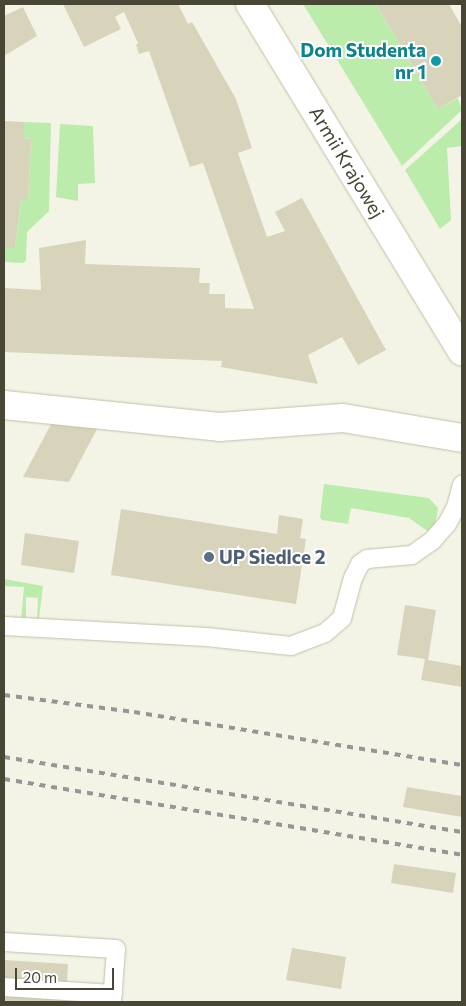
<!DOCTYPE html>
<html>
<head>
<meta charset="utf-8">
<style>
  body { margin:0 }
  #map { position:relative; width:466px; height:1006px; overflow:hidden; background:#f4f4e6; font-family:Commissioner,sans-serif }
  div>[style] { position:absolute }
  .green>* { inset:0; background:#bcecac }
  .building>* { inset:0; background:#d7d4bb }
  .roads { filter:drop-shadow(0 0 1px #c1c0a8) drop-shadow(0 0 1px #c1c0a8) }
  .service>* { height:18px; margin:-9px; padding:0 9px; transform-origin:9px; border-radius:9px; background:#fff }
  .minor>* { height:28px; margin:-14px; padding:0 14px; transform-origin:14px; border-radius:14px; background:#fff }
  .rail>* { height:4px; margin-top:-2px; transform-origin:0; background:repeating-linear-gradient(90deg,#969696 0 6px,transparent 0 12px) }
  .dots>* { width:14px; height:14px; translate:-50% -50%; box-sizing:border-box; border:2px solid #fff; border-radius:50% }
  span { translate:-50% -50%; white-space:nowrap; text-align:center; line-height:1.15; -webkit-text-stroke:4px #fff; paint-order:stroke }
  .culture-label { font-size:19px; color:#0d838f; font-weight:700 }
  .right { translate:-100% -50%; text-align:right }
  .street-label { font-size:19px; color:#484635 }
  .service-label { font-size:19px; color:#4e5e75; font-weight:700 }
  .left { translate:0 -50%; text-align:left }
  .frame { position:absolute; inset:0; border:5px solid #484635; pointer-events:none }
  .scale { position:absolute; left:15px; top:968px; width:99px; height:22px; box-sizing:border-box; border:2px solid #484635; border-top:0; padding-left:6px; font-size:15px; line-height:18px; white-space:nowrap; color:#484635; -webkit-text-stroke:4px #fff; paint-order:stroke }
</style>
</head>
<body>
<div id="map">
  <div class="green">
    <i style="clip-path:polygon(303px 4px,376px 4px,438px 109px,458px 98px,462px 110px,402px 166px)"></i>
    <i style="clip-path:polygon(462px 119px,462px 146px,447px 148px,451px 220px,440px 229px,405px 170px)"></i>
    <i style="clip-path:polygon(24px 122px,51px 123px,49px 211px,27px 232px,26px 261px,23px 263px,4px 262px,4px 248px,15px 248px,21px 199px,28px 199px,31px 139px,24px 138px)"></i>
    <i style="clip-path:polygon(60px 124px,93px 126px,95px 183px,78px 184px,78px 201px,56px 197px)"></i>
    <i style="clip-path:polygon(324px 484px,429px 498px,438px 508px,436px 521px,429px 532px,409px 518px,351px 508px,348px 524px,322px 520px,320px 517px)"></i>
    <i style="clip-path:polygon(4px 579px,43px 586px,39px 619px,37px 619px,38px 598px,26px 597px,26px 619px,21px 620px,24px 587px,4px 586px)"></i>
  </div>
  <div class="building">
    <i style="clip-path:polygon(63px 4px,178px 4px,188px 24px,192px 22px,236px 99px,252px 148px,238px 153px,267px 237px,285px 231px,275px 212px,302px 198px,386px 350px,358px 365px,342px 337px,308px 355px,318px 384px,221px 367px,222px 361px,4px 352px,4px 288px,41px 290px,39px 248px,86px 240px,85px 264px,200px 268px,199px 283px,210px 283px,209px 294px,225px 294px,225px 308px,254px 309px,203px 163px,190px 167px,149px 51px,139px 54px,136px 45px,138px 43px,124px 12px,115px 17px,121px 29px,84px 47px)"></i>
    <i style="clip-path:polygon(376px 4px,449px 4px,462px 27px,462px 95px,438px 109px)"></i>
    <i style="clip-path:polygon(23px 7px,37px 36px,4px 56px,4px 16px)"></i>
    <i style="clip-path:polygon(4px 121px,24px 122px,24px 138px,31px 139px,28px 199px,21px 199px,15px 248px,4px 248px)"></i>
    <i style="clip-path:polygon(51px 424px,97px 429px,69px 482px,23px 477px)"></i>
    <i style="clip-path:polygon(121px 509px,277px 534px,279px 515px,303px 519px,300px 538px,306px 539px,296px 604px,111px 575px)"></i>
    <i style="clip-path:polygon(25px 533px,79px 541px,74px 573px,21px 565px)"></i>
    <i style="clip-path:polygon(405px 605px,436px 610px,428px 660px,462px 666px,462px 687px,421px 680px,425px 659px,397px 655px)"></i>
    <i style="clip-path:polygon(407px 787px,462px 796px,462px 817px,403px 807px)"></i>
    <i style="clip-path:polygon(394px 864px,456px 873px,453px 893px,391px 883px)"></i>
    <i style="clip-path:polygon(292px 948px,346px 957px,341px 989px,286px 980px)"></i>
    <i style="clip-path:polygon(4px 960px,68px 964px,66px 1002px,4px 1002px)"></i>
  </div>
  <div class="roads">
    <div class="service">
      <i style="left:4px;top:626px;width:203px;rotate:3.1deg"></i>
      <i style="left:207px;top:637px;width:84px;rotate:6.1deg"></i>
      <i style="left:291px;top:646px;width:36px;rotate:-21deg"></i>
      <i style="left:325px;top:633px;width:23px;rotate:-41deg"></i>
      <i style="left:342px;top:618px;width:41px;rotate:-74.6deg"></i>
      <i style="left:353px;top:578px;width:16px;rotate:-63deg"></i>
      <i style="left:360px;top:564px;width:9px;rotate:-36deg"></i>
      <i style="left:367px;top:559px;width:45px;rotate:-5.1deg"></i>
      <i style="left:412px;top:555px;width:24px;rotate:-35deg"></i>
      <i style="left:432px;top:541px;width:23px;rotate:-49deg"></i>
      <i style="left:447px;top:524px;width:19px;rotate:-62deg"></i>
      <i style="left:456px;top:507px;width:23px;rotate:-75deg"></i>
      <i style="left:4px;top:942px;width:112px;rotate:3.6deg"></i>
      <i style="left:116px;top:949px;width:53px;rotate:94.3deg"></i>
      <i style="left:4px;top:987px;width:109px;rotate:3.7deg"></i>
    </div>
    <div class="minor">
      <i style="left:250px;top:4px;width:407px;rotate:58.6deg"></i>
      <i style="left:4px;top:405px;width:216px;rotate:5.8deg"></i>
      <i style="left:219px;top:427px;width:124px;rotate:-4.2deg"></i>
      <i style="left:343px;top:418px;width:121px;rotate:9.5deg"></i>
    </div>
  </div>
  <div class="rail">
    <i style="left:4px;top:695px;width:131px;rotate:7.5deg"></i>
    <i style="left:134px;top:712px;width:332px;rotate:9.2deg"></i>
    <i style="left:4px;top:757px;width:464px;rotate:9.3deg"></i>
    <i style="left:4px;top:779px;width:464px;rotate:9.4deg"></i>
  </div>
  <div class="dots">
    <i style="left:436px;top:61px;background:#0f9aa8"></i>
    <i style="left:209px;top:557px;background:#5c6f8a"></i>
  </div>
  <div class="culture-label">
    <span class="right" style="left:426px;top:61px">Dom Studenta<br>nr 1</span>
  </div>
  <div class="street-label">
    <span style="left:347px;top:162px;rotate:59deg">Armii Krajowej</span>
  </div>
  <div class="service-label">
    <span class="left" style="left:219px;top:557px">UP Siedlce 2</span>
  </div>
  <div class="frame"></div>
  <div class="scale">20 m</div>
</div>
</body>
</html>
